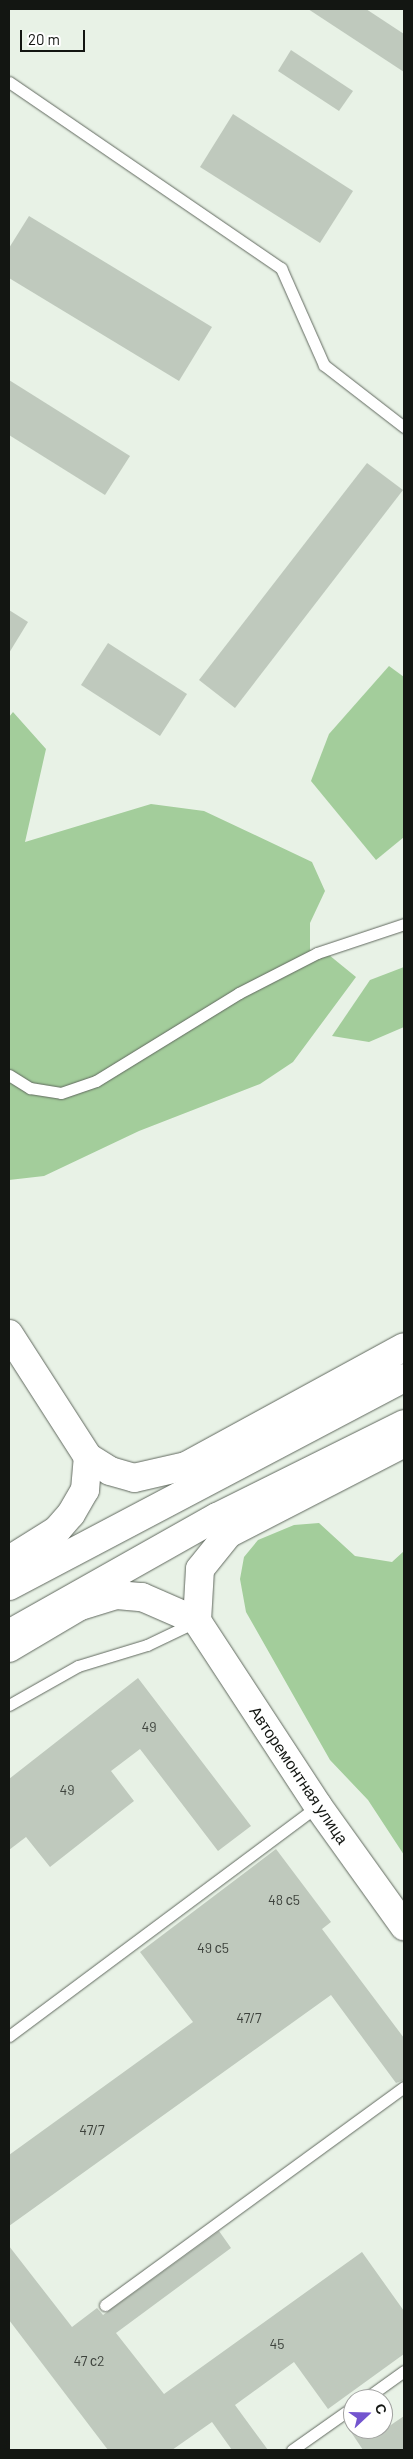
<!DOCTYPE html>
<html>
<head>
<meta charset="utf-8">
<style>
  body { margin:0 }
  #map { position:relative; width:413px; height:2459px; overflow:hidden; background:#e8f2e6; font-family:Barlow,sans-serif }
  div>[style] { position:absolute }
  .forest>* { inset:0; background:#a3cd9b }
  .building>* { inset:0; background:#bfc9bd }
  .roads { filter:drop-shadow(0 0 1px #61695f) drop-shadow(0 0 1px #61695f) }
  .lane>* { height:11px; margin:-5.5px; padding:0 5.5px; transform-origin:5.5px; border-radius:5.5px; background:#fff }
  .secondary>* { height:28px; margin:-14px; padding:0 14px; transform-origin:14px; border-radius:14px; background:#fff }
  .highway>* { height:28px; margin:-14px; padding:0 14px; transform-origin:14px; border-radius:14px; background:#fff }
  span { translate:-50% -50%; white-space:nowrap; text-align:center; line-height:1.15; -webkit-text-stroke:4.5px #fff; paint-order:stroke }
  .number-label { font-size:14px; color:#3e433d }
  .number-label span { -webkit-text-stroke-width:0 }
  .street-label { font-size:16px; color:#131612 }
  .frame { position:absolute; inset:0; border:10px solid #131612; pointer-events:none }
  .north { position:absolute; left:343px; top:2389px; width:50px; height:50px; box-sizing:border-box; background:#fff; border:1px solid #a1a2a0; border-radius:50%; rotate:69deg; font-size:14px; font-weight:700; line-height:20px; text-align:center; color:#131612 }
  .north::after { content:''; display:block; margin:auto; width:18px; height:22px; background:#7355cf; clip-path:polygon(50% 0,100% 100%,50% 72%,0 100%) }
  .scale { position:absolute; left:20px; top:30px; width:65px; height:22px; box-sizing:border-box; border:2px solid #131612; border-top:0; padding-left:6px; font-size:15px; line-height:18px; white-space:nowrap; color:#131612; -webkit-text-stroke:4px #fff; paint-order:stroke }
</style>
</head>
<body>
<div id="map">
  <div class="forest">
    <i style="clip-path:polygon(389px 666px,404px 677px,404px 837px,376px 860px,311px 781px,329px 734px)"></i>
    <i style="clip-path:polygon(13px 712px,46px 749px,25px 842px,151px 804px,204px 811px,312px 862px,325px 891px,310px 923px,310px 950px,329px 955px,356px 977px,293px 1062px,260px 1084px,139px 1131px,44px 1176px,9px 1180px,9px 717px)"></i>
    <i style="clip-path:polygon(404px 967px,404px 1027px,369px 1042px,332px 1036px,370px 980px)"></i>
    <i style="clip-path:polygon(319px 1523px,355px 1556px,392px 1562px,404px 1551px,404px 1855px,368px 1800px,330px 1760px,246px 1612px,240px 1579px,244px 1557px,258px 1540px,294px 1525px)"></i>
  </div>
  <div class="building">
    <i style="clip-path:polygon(308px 9px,366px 9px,404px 34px,404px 72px)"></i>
    <i style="clip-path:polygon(291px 50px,353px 91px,339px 111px,278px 71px)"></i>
    <i style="clip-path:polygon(233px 114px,353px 191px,320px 243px,200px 167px)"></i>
    <i style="clip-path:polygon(29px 216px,212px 327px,179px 381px,9px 278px,9px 248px)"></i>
    <i style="clip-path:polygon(9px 380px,130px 456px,105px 495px,9px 435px)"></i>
    <i style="clip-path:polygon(367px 463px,403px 490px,235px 708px,199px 680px)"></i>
    <i style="clip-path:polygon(9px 610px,28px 622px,9px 653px)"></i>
    <i style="clip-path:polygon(108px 643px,187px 694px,160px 736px,81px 685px)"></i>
    <i style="clip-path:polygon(138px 1678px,251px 1826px,218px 1851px,140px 1749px,111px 1771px,134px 1801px,50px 1867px,26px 1837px,9px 1850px,9px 1779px)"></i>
    <i style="clip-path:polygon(276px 1849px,331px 1922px,322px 1929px,404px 2038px,404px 2080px,396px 2083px,331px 1995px,9px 2226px,9px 2155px,193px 2022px,140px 1952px)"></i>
    <i style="clip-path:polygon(219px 2231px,231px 2248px,116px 2333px,164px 2394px,362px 2252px,404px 2311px,404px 2354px,328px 2409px,294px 2362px,235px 2405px,268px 2450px,232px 2450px,212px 2422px,172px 2450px,108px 2450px,9px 2320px,9px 2246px,72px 2327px,97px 2308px,103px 2315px)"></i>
    <i style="clip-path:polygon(404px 2416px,404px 2450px,363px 2450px,349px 2429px,385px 2429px)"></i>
  </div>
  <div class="roads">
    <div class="lane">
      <i style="left:9px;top:82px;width:330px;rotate:34.4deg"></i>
      <i style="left:281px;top:268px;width:106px;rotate:66.1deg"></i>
      <i style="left:324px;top:365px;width:101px;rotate:37.8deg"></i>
      <i style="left:9px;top:1075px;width:25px;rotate:32deg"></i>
      <i style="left:30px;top:1088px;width:31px;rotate:9deg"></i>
      <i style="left:61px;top:1093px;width:37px;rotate:-19deg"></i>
      <i style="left:96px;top:1081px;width:168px;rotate:-31.6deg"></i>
      <i style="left:239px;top:993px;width:88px;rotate:-27.1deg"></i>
      <i style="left:317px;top:953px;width:92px;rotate:-18.4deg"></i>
      <i style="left:9px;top:1705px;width:79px;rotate:-29.5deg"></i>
      <i style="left:78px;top:1666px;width:72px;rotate:-16.9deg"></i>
      <i style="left:147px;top:1645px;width:51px;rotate:-25.6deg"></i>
      <i style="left:9px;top:2036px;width:385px;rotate:-36.7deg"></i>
      <i style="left:105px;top:2305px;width:370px;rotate:-36.1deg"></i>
      <i style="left:365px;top:2399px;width:48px;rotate:-35.7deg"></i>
      <i style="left:292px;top:2450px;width:75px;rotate:-35.2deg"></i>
    </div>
    <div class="secondary">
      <i style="left:9px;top:1334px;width:146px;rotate:57.3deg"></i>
      <i style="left:88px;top:1457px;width:26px;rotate:32deg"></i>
      <i style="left:110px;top:1471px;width:25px;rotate:16deg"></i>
      <i style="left:134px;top:1478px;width:53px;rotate:-13deg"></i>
      <i style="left:186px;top:1466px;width:248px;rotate:-28.6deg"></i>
      <i style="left:9px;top:1560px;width:57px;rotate:-32deg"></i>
      <i style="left:57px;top:1530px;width:21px;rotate:-49deg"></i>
      <i style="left:71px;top:1514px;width:28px;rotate:-60deg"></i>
      <i style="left:85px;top:1490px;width:33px;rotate:-85deg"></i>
      <i style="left:197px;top:1621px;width:221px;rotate:56.8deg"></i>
      <i style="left:318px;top:1806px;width:148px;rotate:54.4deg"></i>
      <i style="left:197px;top:1621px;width:52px;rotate:-86.7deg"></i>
      <i style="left:200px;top:1569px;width:45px;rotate:-51.3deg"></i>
      <i style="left:228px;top:1534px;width:198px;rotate:-27.3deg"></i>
      <i style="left:9px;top:1648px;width:82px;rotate:-30.6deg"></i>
      <i style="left:80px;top:1606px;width:39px;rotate:-17deg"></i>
      <i style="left:117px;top:1595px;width:25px;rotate:5deg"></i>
      <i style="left:142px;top:1597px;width:60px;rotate:23.6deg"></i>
    </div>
    <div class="highway">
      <i style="left:9px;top:1586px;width:446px;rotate:-27.8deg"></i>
      <i style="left:9px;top:1634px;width:239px;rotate:-29.4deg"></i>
      <i style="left:217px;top:1517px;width:209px;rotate:-26.4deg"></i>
    </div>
  </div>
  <div class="number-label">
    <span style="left:149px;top:1727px">49</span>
    <span style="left:67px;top:1790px">49</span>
    <span style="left:284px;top:1900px">48 с5</span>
    <span style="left:213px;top:1948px">49 с5</span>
    <span style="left:249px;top:2018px">47/7</span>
    <span style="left:92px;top:2130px">47/7</span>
    <span style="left:277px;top:2344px">45</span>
    <span style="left:89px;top:2361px">47 с2</span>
  </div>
  <div class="street-label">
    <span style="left:299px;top:1775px;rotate:56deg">Авторемонтная улица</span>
  </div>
  <div class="frame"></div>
  <div class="north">С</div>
  <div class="scale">20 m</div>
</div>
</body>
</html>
